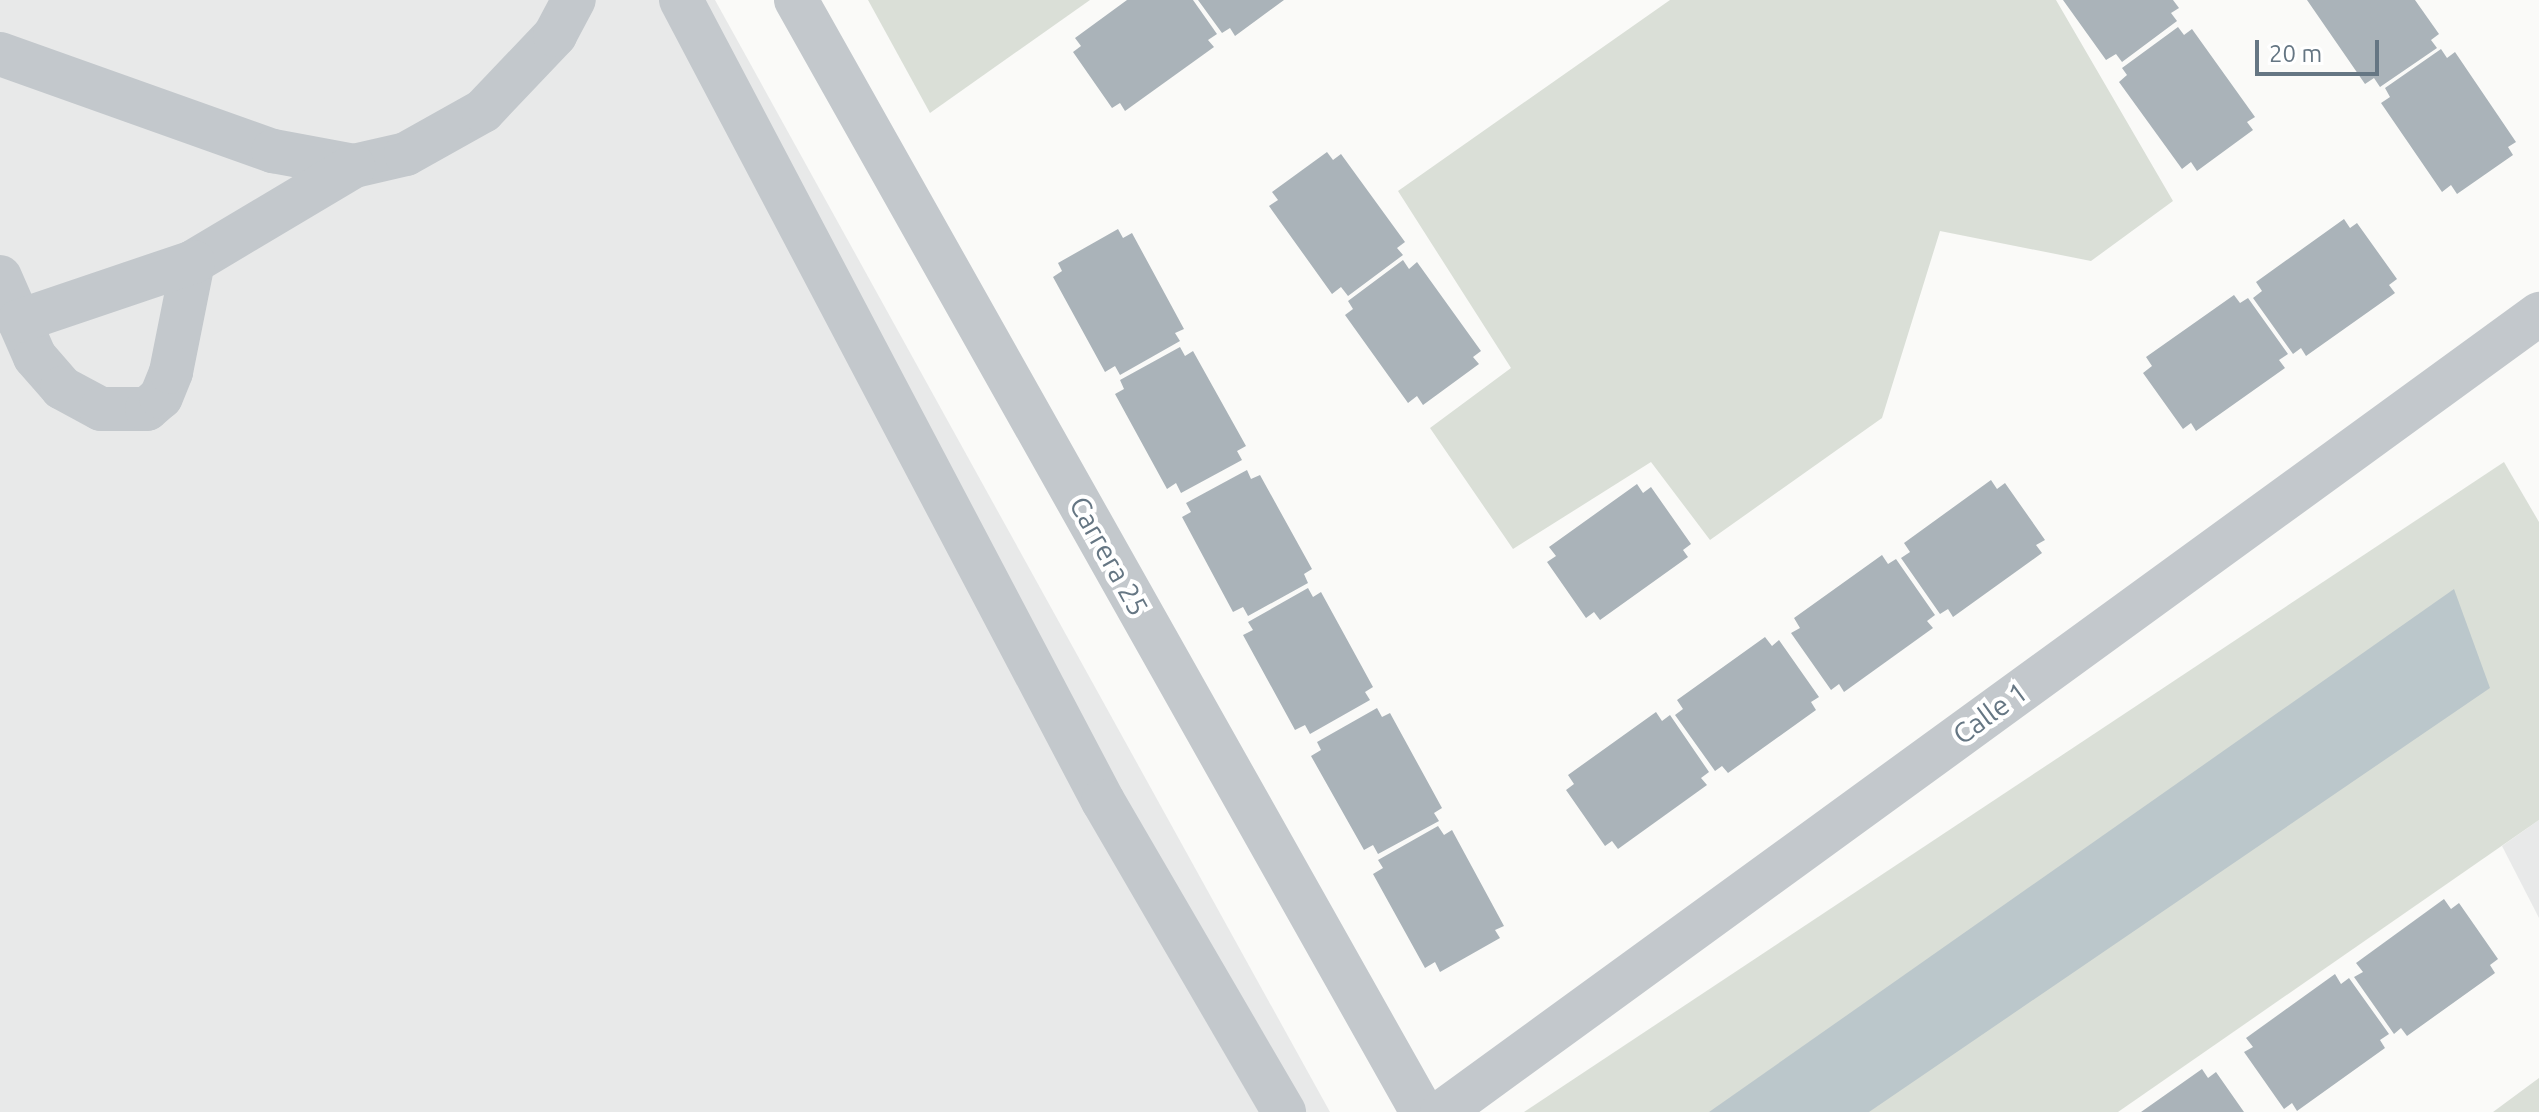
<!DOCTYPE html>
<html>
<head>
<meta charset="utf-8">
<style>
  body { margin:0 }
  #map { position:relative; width:2539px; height:1112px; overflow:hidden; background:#fafaf8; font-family:Ubuntu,sans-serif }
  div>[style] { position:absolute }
  .built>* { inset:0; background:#e8e9e9 }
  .green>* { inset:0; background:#dadfd7 }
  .water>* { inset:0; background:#bbc7cb }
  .building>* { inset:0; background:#aab3b9 }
  .minor>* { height:44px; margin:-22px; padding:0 22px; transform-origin:22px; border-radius:22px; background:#c3c8cc }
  span { translate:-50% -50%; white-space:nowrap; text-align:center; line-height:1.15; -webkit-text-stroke:8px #fff; paint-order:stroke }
  .street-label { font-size:28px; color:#657683 }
  .scale { position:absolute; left:2255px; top:40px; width:124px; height:36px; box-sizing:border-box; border:4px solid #657683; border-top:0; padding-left:10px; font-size:24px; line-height:28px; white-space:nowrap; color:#657683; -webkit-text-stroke:6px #fff; paint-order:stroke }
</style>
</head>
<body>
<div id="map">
  <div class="built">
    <i style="clip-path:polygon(0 0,715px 0,1330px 1112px,0 1112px)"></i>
    <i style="clip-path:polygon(2539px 820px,2539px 918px,2502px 846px)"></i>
  </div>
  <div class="green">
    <i style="clip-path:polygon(868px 0,1090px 0,930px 113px)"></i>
    <i style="clip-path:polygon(1670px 0,2056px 0,2173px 201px,2091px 261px,1940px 231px,1882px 418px,1710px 540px,1651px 462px,1513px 549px,1430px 428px,1511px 368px,1398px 191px)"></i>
    <i style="clip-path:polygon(2504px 462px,2539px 522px,2539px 820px,2118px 1112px,1524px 1112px)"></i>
    <i style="clip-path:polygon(2539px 1078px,2539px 1112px,2493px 1112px)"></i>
  </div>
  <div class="water">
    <i style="clip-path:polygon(2454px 589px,2490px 688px,1869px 1112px,1709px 1112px)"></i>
  </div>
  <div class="building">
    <i style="clip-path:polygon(1127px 0,1193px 0,1217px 34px,1208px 40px,1214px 47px,1125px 111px,1120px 103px,1112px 108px,1073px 52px,1081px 46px,1075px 38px)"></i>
    <i style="clip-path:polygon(1198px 0,1284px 0,1235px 36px,1230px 28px,1222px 33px)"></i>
    <i style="clip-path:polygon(2063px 0,2173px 0,2179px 8px,2171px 13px,2177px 21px,2122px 62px,2116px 54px,2106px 60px)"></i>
    <i style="clip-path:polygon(2307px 0,2415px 0,2439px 34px,2431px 40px,2437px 48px,2380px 87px,2374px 78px,2365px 84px)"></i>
    <i style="clip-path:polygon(2178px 27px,2184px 35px,2192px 29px,2255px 117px,2247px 122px,2253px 130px,2197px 171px,2191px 162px,2182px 169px,2119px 82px,2127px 75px,2122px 68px)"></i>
    <i style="clip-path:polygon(2441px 49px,2447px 58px,2455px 52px,2516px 142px,2508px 147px,2513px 155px,2457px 194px,2451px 185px,2442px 192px,2381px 103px,2390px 97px,2385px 88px)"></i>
    <i style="clip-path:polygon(1327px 152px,1333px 160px,1341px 154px,1405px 242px,1397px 248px,1403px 255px,1348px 296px,1341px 287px,1332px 294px,1269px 206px,1278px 200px,1272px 192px)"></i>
    <i style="clip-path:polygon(2344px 219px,2350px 228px,2357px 223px,2397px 279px,2389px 285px,2395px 293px,2306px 356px,2301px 348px,2293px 354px,2253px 298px,2262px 291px,2256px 282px)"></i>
    <i style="clip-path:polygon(1118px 229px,1123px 238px,1132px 233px,1184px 329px,1175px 333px,1180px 341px,1120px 375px,1115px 366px,1105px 372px,1053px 277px,1062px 271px,1058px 263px)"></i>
    <i style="clip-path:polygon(1403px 260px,1409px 269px,1417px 262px,1481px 351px,1473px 357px,1479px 364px,1423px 405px,1417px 396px,1408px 403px,1345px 315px,1353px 309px,1348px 301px)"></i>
    <i style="clip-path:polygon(2234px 295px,2240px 303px,2248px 298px,2288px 354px,2279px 360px,2285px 368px,2196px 431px,2191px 423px,2183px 429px,2143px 373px,2152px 366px,2146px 357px)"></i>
    <i style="clip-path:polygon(1180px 347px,1185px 356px,1193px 351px,1246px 446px,1237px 451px,1242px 460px,1181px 493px,1176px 483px,1167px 489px,1115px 394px,1124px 389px,1120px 380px)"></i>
    <i style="clip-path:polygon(1247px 470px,1251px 479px,1260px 475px,1312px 569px,1304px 574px,1308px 583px,1248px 616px,1243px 607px,1233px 612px,1182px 517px,1191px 512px,1186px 503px)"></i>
    <i style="clip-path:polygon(1991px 480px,1997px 489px,2005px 483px,2045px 540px,2036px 545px,2042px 553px,1953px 617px,1948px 609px,1940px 614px,1901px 558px,1910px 552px,1904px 543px)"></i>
    <i style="clip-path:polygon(1637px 484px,1643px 493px,1651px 487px,1691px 544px,1683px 550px,1688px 557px,1600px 620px,1594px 612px,1586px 618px,1547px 562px,1556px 556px,1549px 547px)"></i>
    <i style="clip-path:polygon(1882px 555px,1888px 564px,1896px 559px,1935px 615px,1927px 621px,1933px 628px,1844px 692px,1839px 684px,1831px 690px,1791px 633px,1800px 628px,1794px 618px)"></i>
    <i style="clip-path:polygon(1308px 588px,1313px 597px,1321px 592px,1373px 687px,1365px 692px,1370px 700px,1310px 734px,1305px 725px,1295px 730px,1243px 635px,1253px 630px,1248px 622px)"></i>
    <i style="clip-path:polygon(1765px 637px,1772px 646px,1779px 640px,1819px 697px,1811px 702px,1816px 710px,1728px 773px,1722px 766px,1715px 771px,1675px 715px,1683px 709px,1677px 700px)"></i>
    <i style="clip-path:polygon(1377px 708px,1382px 717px,1390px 713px,1442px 808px,1434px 813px,1439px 821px,1378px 854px,1373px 845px,1364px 850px,1311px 756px,1321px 750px,1317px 742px)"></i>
    <i style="clip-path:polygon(1656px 712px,1662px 721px,1670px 715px,1709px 772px,1701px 778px,1707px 785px,1618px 849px,1612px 841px,1605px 846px,1566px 790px,1574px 784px,1568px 775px)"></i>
    <i style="clip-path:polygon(1438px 826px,1444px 835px,1452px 830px,1504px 926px,1495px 930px,1500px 938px,1440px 972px,1435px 962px,1425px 968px,1373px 874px,1383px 868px,1378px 860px)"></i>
    <i style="clip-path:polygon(2444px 899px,2451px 909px,2459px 903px,2498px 959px,2490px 965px,2495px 973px,2407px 1036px,2401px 1028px,2394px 1034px,2354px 977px,2363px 972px,2356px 963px)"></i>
    <i style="clip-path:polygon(2335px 974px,2341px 984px,2349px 978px,2389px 1034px,2380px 1040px,2385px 1048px,2297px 1111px,2292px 1103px,2284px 1109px,2244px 1052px,2253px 1047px,2246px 1038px)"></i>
    <i style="clip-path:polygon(2202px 1069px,2208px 1078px,2216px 1072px,2244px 1112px,2141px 1112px)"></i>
  </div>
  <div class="minor">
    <i style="left:681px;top:0;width:905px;rotate:62.22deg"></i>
    <i style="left:1103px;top:801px;width:360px;rotate:59.8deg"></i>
    <i style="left:796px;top:0;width:1276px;rotate:60.62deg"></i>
    <i style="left:0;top:54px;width:290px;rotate:19.6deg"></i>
    <i style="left:273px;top:151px;width:82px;rotate:10.5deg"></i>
    <i style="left:354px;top:166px;width:53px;rotate:-13deg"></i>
    <i style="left:406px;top:154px;width:88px;rotate:-29.2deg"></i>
    <i style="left:483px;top:111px;width:105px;rotate:-46.5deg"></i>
    <i style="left:555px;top:35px;width:40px;rotate:-62deg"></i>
    <i style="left:0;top:277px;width:87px;rotate:66.4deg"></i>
    <i style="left:35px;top:357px;width:41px;rotate:48.9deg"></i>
    <i style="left:62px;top:388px;width:44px;rotate:28.3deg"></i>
    <i style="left:101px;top:409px;width:46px"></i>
    <i style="left:147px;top:409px;width:18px;rotate:-41deg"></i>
    <i style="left:161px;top:397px;width:27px;rotate:-68deg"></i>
    <i style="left:171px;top:372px;width:112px;rotate:-78.7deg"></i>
    <i style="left:193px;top:262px;width:187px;rotate:-30.8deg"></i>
    <i style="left:19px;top:321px;width:184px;rotate:-18.7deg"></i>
    <i style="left:1442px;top:1112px;width:1357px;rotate:-36.03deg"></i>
  </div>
  <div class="street-label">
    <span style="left:1109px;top:556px;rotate:61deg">Carrera 25</span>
    <span style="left:1990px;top:713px;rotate:-36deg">Calle 1</span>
  </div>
  <div class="scale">20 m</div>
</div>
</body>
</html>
